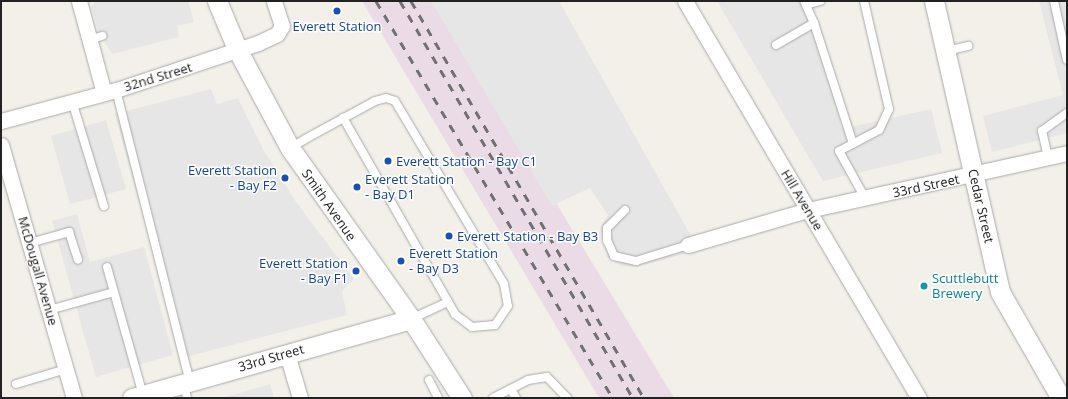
<!DOCTYPE html>
<html>
<head>
<meta charset="utf-8">
<style>
  body { margin:0 }
  #map { position:relative; width:1068px; height:399px; overflow:hidden; background:#f2f0e9; font-family:"Open Sans",sans-serif }
  div>[style] { position:absolute }
  .industrial>* { inset:0; background:#ebdbe7 }
  .parking>* { inset:0; background:#e6e6e6 }
  .roads { filter:drop-shadow(0 0 1px #a9a9a9) drop-shadow(0 0 1px #a9a9a9) }
  .service>* { height:8px; margin:-4px; padding:0 4px; transform-origin:4px; border-radius:4px; background:#fff }
  .minor>* { height:15px; margin:-7.5px; padding:0 7.5px; transform-origin:7.5px; border-radius:7.5px; background:#fff }
  .tertiary>* { height:19px; margin:-9.5px; padding:0 9.5px; transform-origin:9.5px; border-radius:9.5px; background:#fff }
  .rail>* { height:3px; margin-top:-1.5px; transform-origin:0; background:repeating-linear-gradient(90deg,#707070 0 8px,transparent 0 16px) }
  .dots>* { width:11px; height:11px; translate:-50% -50%; box-sizing:border-box; border:2px solid #fff; border-radius:50% }
  span { translate:-50% -50%; white-space:nowrap; text-align:center; line-height:1.15; -webkit-text-stroke:3px #fff; paint-order:stroke }
  .transit-label { font-size:13px; color:#164399 }
  .left { translate:0 -50%; text-align:left }
  .right { translate:-100% -50%; text-align:right }
  .street-label { font-size:13px; color:#222 }
  .culture-label { font-size:13px; color:#0d838f }
  .frame { position:absolute; inset:0; border:2px solid #222; pointer-events:none }
</style>
</head>
<body>
<div id="map">
  <div class="industrial">
    <i style="clip-path:polygon(362px 1px,434px 1px,674px 398px,599px 398px)"></i>
  </div>
  <div class="parking">
    <i style="clip-path:polygon(96px 1px,188px 1px,194px 22px,177px 26px,179px 37px,112px 54px,98px 30px,91px 7px)"></i>
    <i style="clip-path:polygon(431px 1px,559px 1px,699px 250px,636px 267px,621px 266px,607px 257px,600px 228px,608px 215px,590px 188px,552px 206px)"></i>
    <i style="clip-path:polygon(717px 1px,812px 1px,842px 129px,931px 109px,942px 153px,823px 181px)"></i>
    <i style="clip-path:polygon(1039px 1px,1067px 1px,1067px 133px,992px 152px,983px 116px,1063px 95px)"></i>
    <i style="clip-path:polygon(211px 89px,217px 104px,238px 98px,263px 149px,296px 202px,354px 279px,342px 291px,347px 315px,182px 358px,115px 114px)"></i>
    <i style="clip-path:polygon(106px 120px,126px 189px,70px 204px,51px 136px)"></i>
    <i style="clip-path:polygon(77px 214px,90px 262px,144px 247px,173px 355px,96px 377px,52px 221px)"></i>
    <i style="clip-path:polygon(270px 384px,274px 398px,223px 398px)"></i>
  </div>
  <div class="roads">
    <div class="service">
      <i style="left:864px;top:1px;width:111px;rotate:77deg"></i>
      <i style="left:889px;top:109px;width:23px;rotate:115deg"></i>
      <i style="left:879px;top:130px;width:45px;rotate:152.3deg"></i>
      <i style="left:839px;top:151px;width:54px;rotate:61deg"></i>
      <i style="left:1054px;top:1px;width:60px;rotate:77.6deg"></i>
      <i style="left:806px;top:5px;width:15px;rotate:-16deg"></i>
      <i style="left:814px;top:23px;width:127px;rotate:72.1deg"></i>
      <i style="left:88px;top:40px;width:15px;rotate:-16deg"></i>
      <i style="left:776px;top:45px;width:44px;rotate:-30.1deg"></i>
      <i style="left:814px;top:23px;width:24px;rotate:-114deg"></i>
      <i style="left:946px;top:51px;width:23px;rotate:-13deg"></i>
      <i style="left:116px;top:90px;width:301px;rotate:75.8deg"></i>
      <i style="left:72px;top:101px;width:110px;rotate:73.1deg"></i>
      <i style="left:290px;top:148px;width:20px;rotate:-30deg"></i>
      <i style="left:307px;top:138px;width:77px;rotate:-28.6deg"></i>
      <i style="left:375px;top:101px;width:11px;rotate:-15deg"></i>
      <i style="left:386px;top:98px;width:9px;rotate:18deg"></i>
      <i style="left:395px;top:101px;width:213px;rotate:59.2deg"></i>
      <i style="left:504px;top:284px;width:22px;rotate:80deg"></i>
      <i style="left:508px;top:306px;width:23px;rotate:124deg"></i>
      <i style="left:495px;top:325px;width:23px;rotate:175deg"></i>
      <i style="left:472px;top:327px;width:21px;rotate:-143deg"></i>
      <i style="left:455px;top:314px;width:226px;rotate:-119.7deg"></i>
      <i style="left:1048px;top:157px;width:27px;rotate:-103deg"></i>
      <i style="left:1042px;top:131px;width:31px;rotate:-36deg"></i>
      <i style="left:625px;top:210px;width:25px;rotate:135deg"></i>
      <i style="left:607px;top:228px;width:12px;rotate:90deg"></i>
      <i style="left:607px;top:240px;width:17px;rotate:66deg"></i>
      <i style="left:614px;top:256px;width:23px;rotate:13deg"></i>
      <i style="left:636px;top:261px;width:54px;rotate:-17.1deg"></i>
      <i style="left:30px;top:243px;width:41px;rotate:-15.8deg"></i>
      <i style="left:69px;top:232px;width:29px;rotate:72deg"></i>
      <i style="left:107px;top:267px;width:133px;rotate:74.3deg"></i>
      <i style="left:49px;top:310px;width:67px;rotate:-15.5deg"></i>
      <i style="left:411px;top:319px;width:41px;rotate:-24.7deg"></i>
      <i style="left:429px;top:380px;width:20px;rotate:63deg"></i>
      <i style="left:184px;top:383px;width:15px;rotate:79deg"></i>
      <i style="left:16px;top:384px;width:52px;rotate:-16.7deg"></i>
      <i style="left:511px;top:389px;width:10px;rotate:61deg"></i>
      <i style="left:493px;top:398px;width:39px;rotate:-27deg"></i>
      <i style="left:528px;top:380px;width:19px;rotate:-9deg"></i>
      <i style="left:547px;top:377px;width:29px;rotate:46deg"></i>
    </div>
    <div class="minor">
      <i style="left:79px;top:1px;width:95px;rotate:74.8deg"></i>
      <i style="left:685px;top:1px;width:461px;rotate:59.5deg"></i>
      <i style="left:1px;top:121px;width:119px;rotate:-15.1deg"></i>
      <i style="left:116px;top:90px;width:150px;rotate:-18.3deg"></i>
      <i style="left:258px;top:43px;width:21px;rotate:-25deg"></i>
      <i style="left:277px;top:34px;width:9px;rotate:-58deg"></i>
      <i style="left:282px;top:26px;width:26px;rotate:-108deg"></i>
      <i style="left:1px;top:145px;width:263px;rotate:73.9deg"></i>
      <i style="left:688px;top:245px;width:125px;rotate:-16.3deg"></i>
      <i style="left:808px;top:210px;width:265px;rotate:-12.4deg"></i>
      <i style="left:287px;top:354px;width:46px;rotate:73.5deg"></i>
    </div>
    <div class="tertiary">
      <i style="left:217px;top:1px;width:54px;rotate:67.2deg"></i>
      <i style="left:238px;top:51px;width:110px;rotate:61.8deg"></i>
      <i style="left:290px;top:148px;width:209px;rotate:54.7deg"></i>
      <i style="left:411px;top:319px;width:94px;rotate:57.2deg"></i>
      <i style="left:934px;top:1px;width:298px;rotate:77.2deg"></i>
      <i style="left:1000px;top:292px;width:122px;rotate:60.1deg"></i>
      <i style="left:132px;top:398px;width:290px;rotate:-15.8deg"></i>
    </div>
  </div>
  <div class="rail">
    <i style="left:376px;top:1px;width:462px;rotate:59.2deg"></i>
    <i style="left:400px;top:1px;width:460px;rotate:59.6deg"></i>
    <i style="left:411px;top:1px;width:460px;rotate:59.6deg"></i>
  </div>
  <div class="dots">
    <i style="left:337px;top:11px;background:#1a4fb4"></i>
    <i style="left:388px;top:161px;background:#1a4fb4"></i>
    <i style="left:285px;top:178px;background:#1a4fb4"></i>
    <i style="left:357px;top:187px;background:#1a4fb4"></i>
    <i style="left:449px;top:236px;background:#1a4fb4"></i>
    <i style="left:401px;top:261px;background:#1a4fb4"></i>
    <i style="left:356px;top:271px;background:#1a4fb4"></i>
    <i style="left:924px;top:286px;background:#0f9aa8"></i>
  </div>
  <div class="transit-label">
    <span style="left:337px;top:26px">Everett Station</span>
    <span class="left" style="left:396px;top:161px">Everett Station - Bay C1</span>
    <span class="right" style="left:277px;top:178px">Everett Station<br>- Bay F2</span>
    <span class="left" style="left:365px;top:187px">Everett Station<br>- Bay D1</span>
    <span class="left" style="left:457px;top:236px">Everett Station - Bay B3</span>
    <span class="left" style="left:409px;top:261px">Everett Station<br>- Bay D3</span>
    <span class="right" style="left:348px;top:271px">Everett Station<br>- Bay F1</span>
  </div>
  <div class="street-label">
    <span style="left:158px;top:77px;rotate:-17deg">32nd Street</span>
    <span style="left:926px;top:186px;rotate:-12deg">33rd Street</span>
    <span style="left:802px;top:200px;rotate:59deg">Hill Avenue</span>
    <span style="left:329px;top:205px;rotate:55deg">Smith Avenue</span>
    <span style="left:981px;top:206px;rotate:77deg">Cedar Street</span>
    <span style="left:38px;top:271px;rotate:74deg">McDougall Avenue</span>
    <span style="left:271px;top:358px;rotate:-16deg">33rd Street</span>
  </div>
  <div class="culture-label">
    <span class="left" style="left:932px;top:286px">Scuttlebutt<br>Brewery</span>
  </div>
  <div class="frame"></div>
</div>
</body>
</html>
